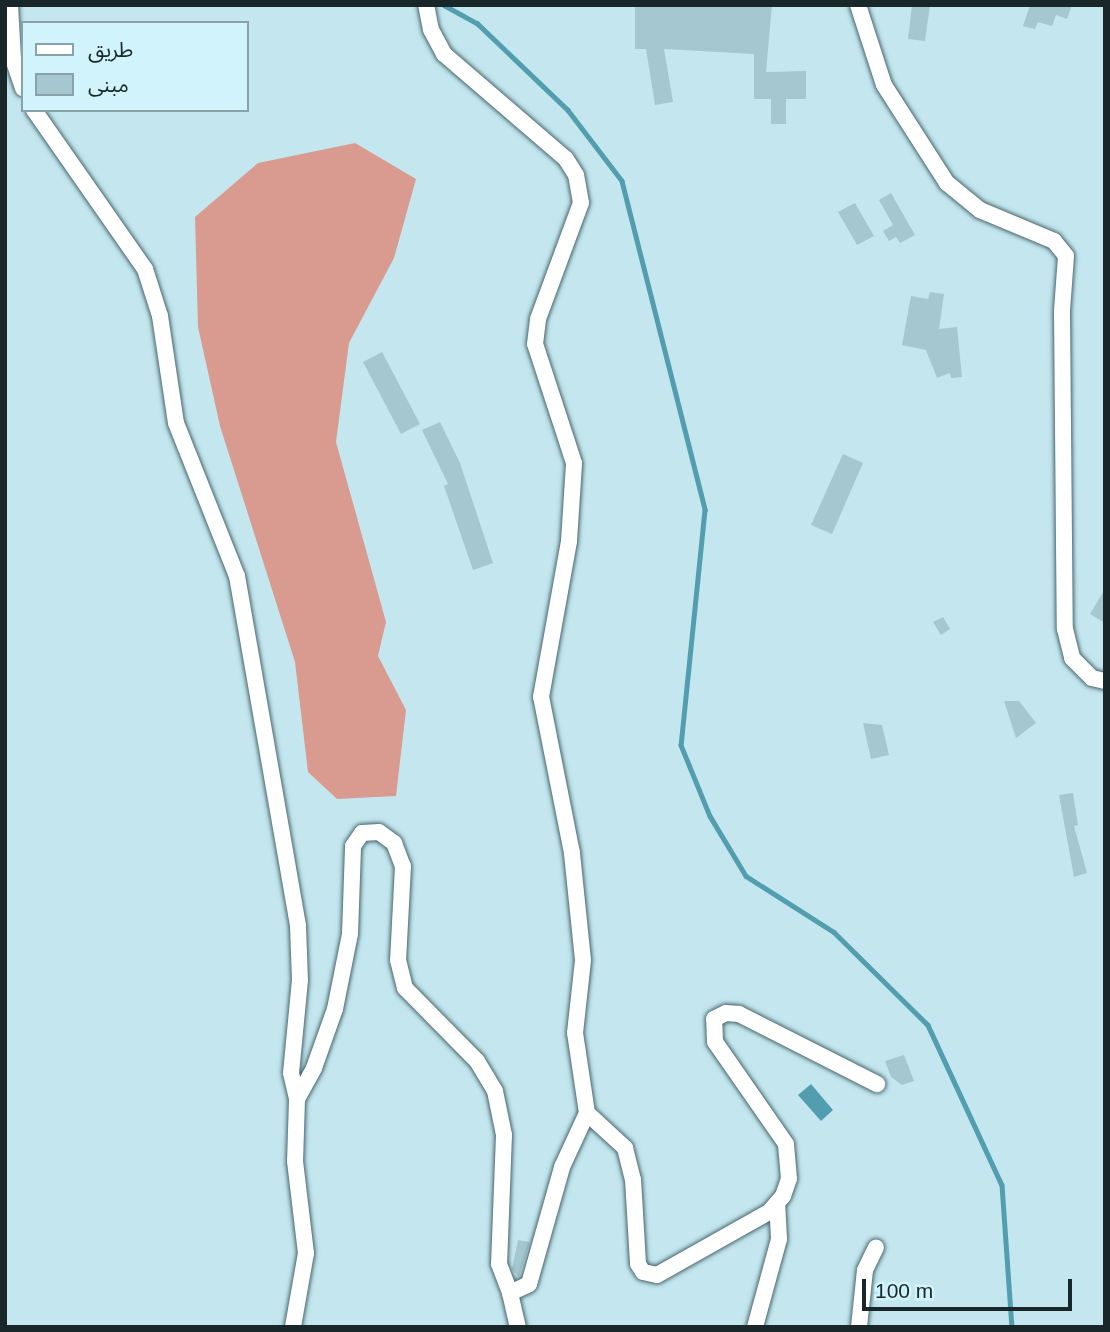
<!DOCTYPE html>
<html>
<head>
<meta charset="utf-8">
<style>
  body { margin:0 }
  #map { position:relative; width:1110px; height:1332px; overflow:hidden; background:#c4e7ef; font-family:Helvetica,"Noto Sans Arabic",sans-serif }
  div>[style] { position:absolute }
  .forest>* { inset:0; background:#d99b8f }
  .water>* { inset:0; background:#539eae }
  .stream>* { height:4.5px; margin:-2.25px; padding:0 2.25px; transform-origin:2.25px; border-radius:2.25px; background:#539eae }
  .building>* { inset:0; background:#a5c7cf }
  .roads { filter:drop-shadow(0 0 2px #47666d) drop-shadow(0 0 2px #47666d) }
  .minor>* { height:16px; margin:-8px; padding:0 8px; transform-origin:8px; border-radius:8px; background:#fff }
  span { translate:-50% -50%; white-space:nowrap; text-align:center; line-height:1.15; -webkit-text-stroke:5px #d1f4fc; paint-order:stroke }
  .frame { position:absolute; inset:0; border:7px solid #19272a; pointer-events:none }
  .legend { position:absolute; left:21px; top:21px; width:228px; height:91px; box-sizing:border-box; background:#d1f4fc; border:2px solid #87a2a8; margin:0; padding:9px 12px; list-style:none; font-size:21px; color:#19272a }
  .legend li { display:flex; align-items:center; gap:14px; height:35px }
  .legend b { width:35px; border:2px solid #87a2a8 }
  .scale { position:absolute; left:862px; top:1279px; width:210px; height:32px; box-sizing:border-box; border:4px solid #19272a; border-top:0; padding-left:9px; font-size:21px; line-height:24px; white-space:nowrap; color:#19272a; -webkit-text-stroke:5px #d1f4fc; paint-order:stroke }
</style>
</head>
<body>
<div id="map">
  <div class="forest">
    <i style="clip-path:polygon(355px 143px,416px 179px,394px 258px,349px 343px,336px 442px,386px 622px,378px 656px,406px 710px,396px 796px,337px 799px,308px 772px,295px 662px,220px 426px,198px 327px,195px 217px,258px 163px)"></i>
  </div>
  <div class="water">
    <i style="clip-path:polygon(811px 1084px,833px 1110px,821px 1121px,798px 1095px)"></i>
  </div>
  <div class="stream">
    <i style="left:444px;top:5px;width:38px;rotate:29deg"></i>
    <i style="left:477px;top:23px;width:126px;rotate:43.7deg"></i>
    <i style="left:568px;top:110px;width:89px;rotate:52.7deg"></i>
    <i style="left:622px;top:181px;width:339px;rotate:75.8deg"></i>
    <i style="left:705px;top:510px;width:236px;rotate:95.8deg"></i>
    <i style="left:681px;top:745px;width:77px;rotate:67.8deg"></i>
    <i style="left:710px;top:816px;width:70px;rotate:59deg"></i>
    <i style="left:746px;top:876px;width:104px;rotate:32.5deg"></i>
    <i style="left:834px;top:932px;width:132px;rotate:44.7deg"></i>
    <i style="left:928px;top:1025px;width:176px;rotate:65.2deg"></i>
    <i style="left:1002px;top:1185px;width:142px;rotate:86deg"></i>
  </div>
  <div class="building">
    <i style="clip-path:polygon(635px 5px,772px 5px,766px 72px,806px 71px,806px 99px,786px 99px,786px 124px,771px 124px,771px 99px,754px 99px,754px 54px,664px 49px,673px 102px,655px 105px,646px 49px,635px 49px)"></i>
    <i style="clip-path:polygon(912px 5px,930px 5px,925px 41px,908px 39px)"></i>
    <i style="clip-path:polygon(1030px 5px,1072px 5px,1067px 19px,1056px 15px,1052px 26px,1038px 22px,1035px 29px,1023px 26px)"></i>
    <i style="clip-path:polygon(891px 193px,915px 235px,900px 243px,896px 237px,889px 241px,883px 231px,893px 225px,879px 200px)"></i>
    <i style="clip-path:polygon(855px 203px,874px 236px,857px 245px,838px 212px)"></i>
    <i style="clip-path:polygon(930px 292px,944px 294px,939px 329px,957px 327px,962px 377px,951px 378px,950px 373px,937px 378px,926px 350px,902px 345px,911px 296px,928px 299px)"></i>
    <i style="clip-path:polygon(382px 352px,420px 424px,401px 434px,363px 362px)"></i>
    <i style="clip-path:polygon(440px 422px,460px 463px,493px 563px,473px 570px,444px 486px,448px 484px,422px 430px)"></i>
    <i style="clip-path:polygon(843px 454px,863px 463px,832px 534px,811px 525px)"></i>
    <i style="clip-path:polygon(1105px 589px,1105px 623px,1090px 614px)"></i>
    <i style="clip-path:polygon(943px 617px,950px 629px,941px 635px,933px 622px)"></i>
    <i style="clip-path:polygon(1004px 701px,1019px 701px,1036px 723px,1016px 738px)"></i>
    <i style="clip-path:polygon(863px 723px,882px 725px,889px 755px,871px 759px)"></i>
    <i style="clip-path:polygon(1073px 793px,1078px 825px,1074px 826px,1087px 873px,1074px 877px,1059px 795px)"></i>
    <i style="clip-path:polygon(904px 1055px,914px 1081px,902px 1085px,891px 1077px,885px 1061px)"></i>
    <i style="clip-path:polygon(518px 1240px,530px 1242px,519px 1277px,512px 1269px)"></i>
  </div>
  <div class="roads">
    <div class="minor">
      <i style="left:10px;top:5px;width:54px;rotate:86.8deg"></i>
      <i style="left:13px;top:59px;width:31px;rotate:71deg"></i>
      <i style="left:858px;top:5px;width:84px;rotate:72deg"></i>
      <i style="left:884px;top:85px;width:117px;rotate:57.3deg"></i>
      <i style="left:947px;top:183px;width:43px;rotate:39.3deg"></i>
      <i style="left:980px;top:210px;width:80px;rotate:22.7deg"></i>
      <i style="left:1054px;top:241px;width:19px;rotate:51deg"></i>
      <i style="left:1066px;top:256px;width:55px;rotate:94.2deg"></i>
      <i style="left:1062px;top:311px;width:318px;rotate:89.5deg"></i>
      <i style="left:1065px;top:629px;width:30px;rotate:76deg"></i>
      <i style="left:1072px;top:658px;width:28px;rotate:45deg"></i>
      <i style="left:1092px;top:678px;width:13px;rotate:13deg"></i>
      <i style="left:34px;top:110px;width:194px;rotate:55.1deg"></i>
      <i style="left:145px;top:269px;width:49px;rotate:72.3deg"></i>
      <i style="left:160px;top:316px;width:108px;rotate:81.5deg"></i>
      <i style="left:176px;top:423px;width:165px;rotate:68.3deg"></i>
      <i style="left:237px;top:576px;width:355px;rotate:80.1deg"></i>
      <i style="left:298px;top:926px;width:54px;rotate:87.9deg"></i>
      <i style="left:300px;top:980px;width:93px;rotate:95.5deg"></i>
      <i style="left:291px;top:1073px;width:27px;rotate:77deg"></i>
      <i style="left:297px;top:1099px;width:62px;rotate:91.8deg"></i>
      <i style="left:295px;top:1161px;width:93px;rotate:83.2deg"></i>
      <i style="left:306px;top:1253px;width:75px;rotate:100deg"></i>
      <i style="left:297px;top:1099px;width:35px;rotate:-61deg"></i>
      <i style="left:314px;top:1068px;width:63px;rotate:-70.4deg"></i>
      <i style="left:335px;top:1009px;width:76px;rotate:-78.7deg"></i>
      <i style="left:350px;top:934px;width:88px;rotate:-88deg"></i>
      <i style="left:353px;top:846px;width:16px;rotate:-55deg"></i>
      <i style="left:362px;top:833px;width:17px;rotate:-3deg"></i>
      <i style="left:379px;top:832px;width:19px;rotate:36deg"></i>
      <i style="left:394px;top:843px;width:25px;rotate:69deg"></i>
      <i style="left:403px;top:866px;width:94px;rotate:93deg"></i>
      <i style="left:398px;top:960px;width:29px;rotate:76deg"></i>
      <i style="left:405px;top:988px;width:103px;rotate:45.4deg"></i>
      <i style="left:477px;top:1061px;width:35px;rotate:59deg"></i>
      <i style="left:495px;top:1091px;width:45px;rotate:78.4deg"></i>
      <i style="left:504px;top:1135px;width:129px;rotate:92.2deg"></i>
      <i style="left:499px;top:1264px;width:31px;rotate:69deg"></i>
      <i style="left:510px;top:1293px;width:21px;rotate:-25deg"></i>
      <i style="left:529px;top:1284px;width:122px;rotate:-74.2deg"></i>
      <i style="left:562px;top:1167px;width:60px;rotate:-65.2deg"></i>
      <i style="left:587px;top:1113px;width:81px;rotate:-98.5deg"></i>
      <i style="left:575px;top:1033px;width:73px;rotate:-83.7deg"></i>
      <i style="left:583px;top:960px;width:108px;rotate:-95.9deg"></i>
      <i style="left:572px;top:853px;width:159px;rotate:-101.2deg"></i>
      <i style="left:541px;top:697px;width:158px;rotate:-79.8deg"></i>
      <i style="left:569px;top:541px;width:78px;rotate:-86.3deg"></i>
      <i style="left:574px;top:463px;width:125px;rotate:-108.1deg"></i>
      <i style="left:535px;top:344px;width:25px;rotate:-83deg"></i>
      <i style="left:538px;top:319px;width:124px;rotate:-69.7deg"></i>
      <i style="left:581px;top:203px;width:28px;rotate:-100deg"></i>
      <i style="left:576px;top:175px;width:19px;rotate:-122deg"></i>
      <i style="left:566px;top:159px;width:161px;rotate:-139.3deg"></i>
      <i style="left:444px;top:54px;width:27px;rotate:-118deg"></i>
      <i style="left:431px;top:30px;width:25px;rotate:-101deg"></i>
      <i style="left:587px;top:1113px;width:52px;rotate:42.6deg"></i>
      <i style="left:625px;top:1148px;width:32px;rotate:76deg"></i>
      <i style="left:633px;top:1179px;width:85px;rotate:86.6deg"></i>
      <i style="left:638px;top:1264px;width:9px;rotate:58deg"></i>
      <i style="left:643px;top:1272px;width:14px;rotate:12deg"></i>
      <i style="left:657px;top:1275px;width:129px;rotate:-29.4deg"></i>
      <i style="left:769px;top:1212px;width:21px;rotate:-49deg"></i>
      <i style="left:783px;top:1196px;width:18px;rotate:-71deg"></i>
      <i style="left:789px;top:1179px;width:35px;rotate:-95deg"></i>
      <i style="left:786px;top:1144px;width:124px;rotate:-124.8deg"></i>
      <i style="left:715px;top:1042px;width:23px;rotate:-92deg"></i>
      <i style="left:714px;top:1019px;width:13px;rotate:-27deg"></i>
      <i style="left:726px;top:1013px;width:13px;rotate:4deg"></i>
      <i style="left:739px;top:1014px;width:155px;rotate:26.9deg"></i>
      <i style="left:510px;top:1293px;width:35px;rotate:77deg"></i>
      <i style="left:755px;top:1327px;width:91px;rotate:-74.7deg"></i>
      <i style="left:779px;top:1239px;width:34px;rotate:-93deg"></i>
      <i style="left:859px;top:1327px;width:57px;rotate:-84deg"></i>
      <i style="left:865px;top:1270px;width:25px;rotate:-64deg"></i>
    </div>
  </div>
  <div class="frame"></div>
  <ul class="legend">
  <li><b style="height:9px;background:#fff"></b>طريق</li>
  <li><b style="height:19px;background:#a5c7cf"></b>مبنى</li>
  </ul>
  <div class="scale">100 m</div>
</div>
</body>
</html>
